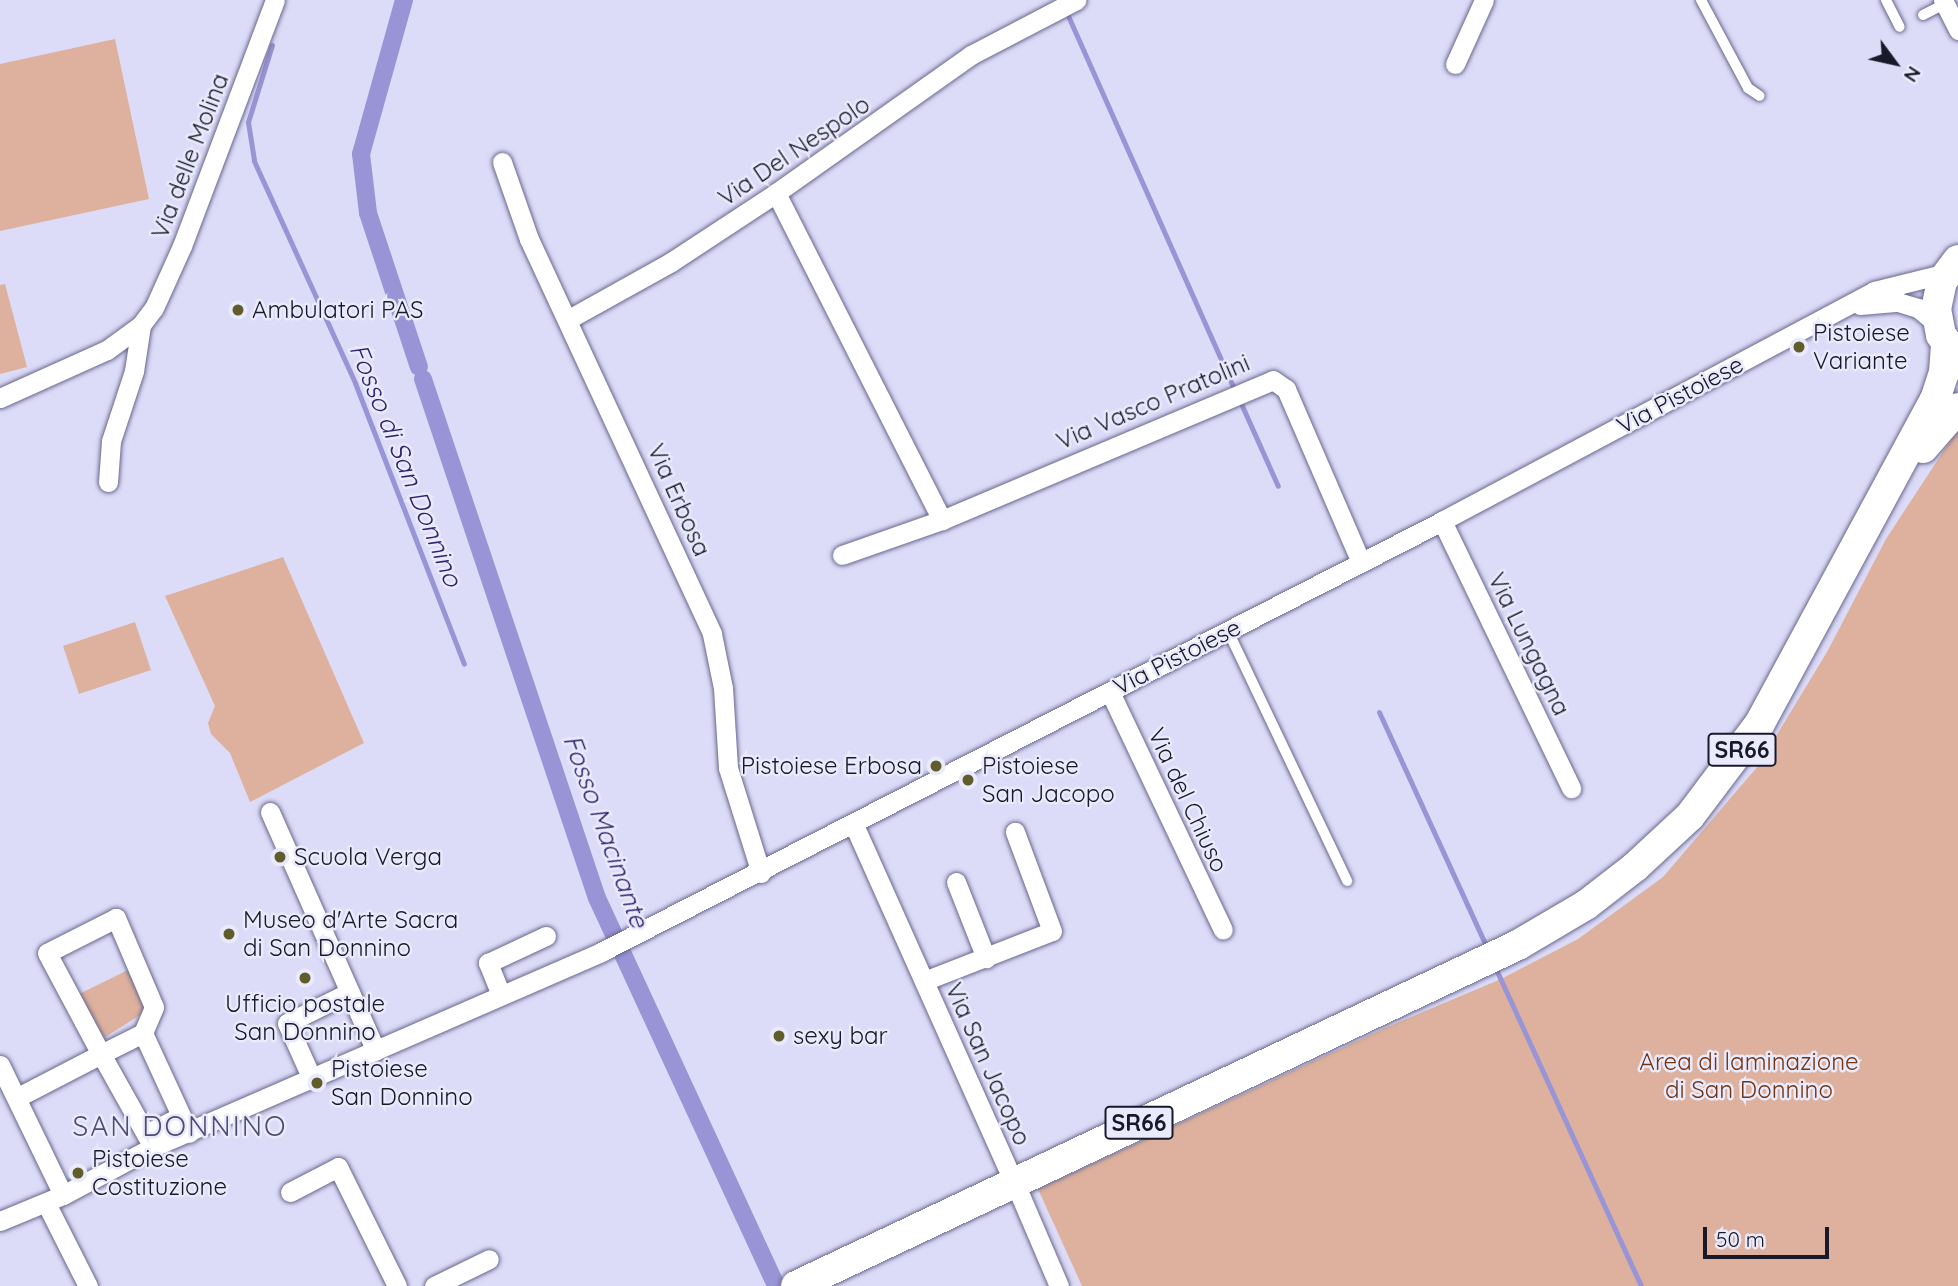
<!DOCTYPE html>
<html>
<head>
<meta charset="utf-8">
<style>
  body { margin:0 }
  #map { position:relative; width:1958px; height:1286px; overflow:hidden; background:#dcdcf8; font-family:Quicksand,sans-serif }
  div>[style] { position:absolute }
  .green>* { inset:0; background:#ddb19d }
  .stream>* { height:5px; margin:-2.5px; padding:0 2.5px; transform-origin:2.5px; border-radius:2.5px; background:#9894d6 }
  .canal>* { height:18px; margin:-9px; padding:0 9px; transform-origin:9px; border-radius:9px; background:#9894d6 }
  .roads { filter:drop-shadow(0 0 2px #68678f) drop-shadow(0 0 2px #68678f) }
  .lane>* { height:10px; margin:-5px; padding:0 5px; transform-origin:5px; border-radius:5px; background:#fff }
  .street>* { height:19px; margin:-9.5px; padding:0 9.5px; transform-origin:9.5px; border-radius:9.5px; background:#fff }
  .primary>* { height:30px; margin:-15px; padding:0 15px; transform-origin:15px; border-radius:15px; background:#fff }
  .dots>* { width:19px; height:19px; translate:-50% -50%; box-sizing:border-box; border:4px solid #eaeafd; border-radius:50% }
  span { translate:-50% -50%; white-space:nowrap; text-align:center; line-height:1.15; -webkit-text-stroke:5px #eaeafd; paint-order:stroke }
  .shield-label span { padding:2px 5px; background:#eaeafd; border:2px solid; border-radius:5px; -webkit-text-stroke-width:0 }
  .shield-label { font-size:23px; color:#1a192a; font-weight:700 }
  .street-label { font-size:24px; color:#1a192a }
  .poi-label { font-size:24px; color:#1a192a }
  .left { translate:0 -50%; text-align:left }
  .right { translate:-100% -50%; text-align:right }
  .park-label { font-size:24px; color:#743513 }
  .water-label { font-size:26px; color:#32236f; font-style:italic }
  .quarter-label { font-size:28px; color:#4e4c73; letter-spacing:2px }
  .north { position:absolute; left:1860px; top:28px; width:70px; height:70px; -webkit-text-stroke:5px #eaeafd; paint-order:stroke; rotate:123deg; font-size:19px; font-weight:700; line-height:28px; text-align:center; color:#1a192a }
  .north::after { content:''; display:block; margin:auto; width:24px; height:32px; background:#1a192a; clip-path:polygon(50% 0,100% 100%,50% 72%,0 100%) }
  .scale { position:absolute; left:1703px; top:1227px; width:126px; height:32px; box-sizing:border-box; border:4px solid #1a192a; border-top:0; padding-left:9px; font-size:21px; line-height:24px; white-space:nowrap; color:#1a192a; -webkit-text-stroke:5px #eaeafd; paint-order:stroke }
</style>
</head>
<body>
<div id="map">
  <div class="green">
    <i style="clip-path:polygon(115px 39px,149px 199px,0 231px,0 64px)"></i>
    <i style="clip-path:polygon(5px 284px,27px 367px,0 374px,0 285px)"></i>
    <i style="clip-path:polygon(1958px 429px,1958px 1286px,1082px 1286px,1038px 1189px,1385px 1028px,1501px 979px,1578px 939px,1663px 877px,1758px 766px,1827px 652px,1886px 539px)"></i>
    <i style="clip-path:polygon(283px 557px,364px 743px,250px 802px,230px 753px,211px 734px,208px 723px,215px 706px,165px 596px)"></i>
    <i style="clip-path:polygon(135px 622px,151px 670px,79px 694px,63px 646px)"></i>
    <i style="clip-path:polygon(128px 970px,148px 1010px,99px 1041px,75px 996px)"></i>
  </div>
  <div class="stream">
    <i style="left:1065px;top:9px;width:417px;rotate:66deg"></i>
    <i style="left:272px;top:45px;width:81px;rotate:107.3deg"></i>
    <i style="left:248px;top:122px;width:39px;rotate:81deg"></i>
    <i style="left:254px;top:161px;width:244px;rotate:65.5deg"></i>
    <i style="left:355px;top:383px;width:301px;rotate:68.8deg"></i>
    <i style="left:1239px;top:399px;width:95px;rotate:65.9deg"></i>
    <i style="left:1379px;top:712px;width:260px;rotate:65.4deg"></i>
    <i style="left:1495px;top:967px;width:351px;rotate:65.4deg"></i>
  </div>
  <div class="canal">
    <i style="left:404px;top:0;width:160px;rotate:105.6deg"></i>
    <i style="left:361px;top:154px;width:59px;rotate:83.2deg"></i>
    <i style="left:368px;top:213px;width:162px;rotate:71.7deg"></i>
    <i style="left:423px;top:379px;width:547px;rotate:71.47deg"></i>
    <i style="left:597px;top:898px;width:427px;rotate:65.2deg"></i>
  </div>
  <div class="roads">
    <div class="lane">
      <i style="left:1701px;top:0;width:100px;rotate:61.9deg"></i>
      <i style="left:1748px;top:88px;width:14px;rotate:34deg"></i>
      <i style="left:1886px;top:0;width:30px;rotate:63deg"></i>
      <i style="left:1923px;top:15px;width:25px;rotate:-27deg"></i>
      <i style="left:1228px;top:631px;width:277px;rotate:64.5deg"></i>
    </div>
    <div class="street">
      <i style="left:1943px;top:0;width:34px;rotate:63deg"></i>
      <i style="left:1455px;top:64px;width:70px;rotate:-65.6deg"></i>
      <i style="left:502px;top:162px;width:82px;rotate:70.7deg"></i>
      <i style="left:529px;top:239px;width:435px;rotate:65.1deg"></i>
      <i style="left:712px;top:634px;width:55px;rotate:78.5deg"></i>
      <i style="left:723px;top:688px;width:80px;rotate:86.4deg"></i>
      <i style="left:728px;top:768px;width:110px;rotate:72.6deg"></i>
      <i style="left:776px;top:193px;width:367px;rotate:63.1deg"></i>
      <i style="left:942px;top:520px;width:359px;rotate:-22.9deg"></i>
      <i style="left:1273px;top:380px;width:16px;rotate:35deg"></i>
      <i style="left:1286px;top:389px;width:189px;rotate:66.6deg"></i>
      <i style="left:1860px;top:305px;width:38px;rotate:-5deg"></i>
      <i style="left:1898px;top:302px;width:21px;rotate:17deg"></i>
      <i style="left:1918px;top:308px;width:25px;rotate:40deg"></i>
      <i style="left:567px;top:320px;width:119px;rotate:-29.1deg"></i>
      <i style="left:671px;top:262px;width:126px;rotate:-33.3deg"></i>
      <i style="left:776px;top:193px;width:239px;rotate:-35.3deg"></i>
      <i style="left:971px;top:55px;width:119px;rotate:-27.6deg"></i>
      <i style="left:0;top:398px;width:117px;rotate:-24.2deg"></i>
      <i style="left:107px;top:350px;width:42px;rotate:-36.3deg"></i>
      <i style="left:141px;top:325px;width:21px;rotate:-53deg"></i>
      <i style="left:154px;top:308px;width:68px;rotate:-65.7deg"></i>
      <i style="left:182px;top:246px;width:263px;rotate:-69.3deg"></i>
      <i style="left:108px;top:482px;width:41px;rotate:-85.8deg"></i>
      <i style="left:111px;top:441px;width:74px;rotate:-71.8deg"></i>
      <i style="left:134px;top:371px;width:47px;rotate:-81.3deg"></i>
      <i style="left:1442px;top:521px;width:297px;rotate:64.2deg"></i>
      <i style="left:842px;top:555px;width:106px;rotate:-19.3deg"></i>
      <i style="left:1110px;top:692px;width:263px;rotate:64.6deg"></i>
      <i style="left:270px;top:812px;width:261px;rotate:66.1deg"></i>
      <i style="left:854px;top:825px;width:375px;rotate:65.9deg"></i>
      <i style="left:956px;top:882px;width:82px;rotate:68.5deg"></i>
      <i style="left:924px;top:981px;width:137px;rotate:-21.3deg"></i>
      <i style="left:1052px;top:931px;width:106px;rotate:-110.5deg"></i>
      <i style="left:501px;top:995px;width:35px;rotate:-112deg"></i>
      <i style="left:488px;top:963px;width:64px;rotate:-25deg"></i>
      <i style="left:143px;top:1033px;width:110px;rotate:65.3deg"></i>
      <i style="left:0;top:1065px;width:144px;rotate:64.1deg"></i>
      <i style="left:312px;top:1079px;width:61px;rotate:-114.1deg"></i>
      <i style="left:287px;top:1023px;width:70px;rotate:-26.2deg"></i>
      <i style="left:18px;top:1097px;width:93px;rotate:-27.4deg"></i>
      <i style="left:101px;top:1054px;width:47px;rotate:-26.6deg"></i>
      <i style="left:143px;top:1033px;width:28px;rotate:-67deg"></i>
      <i style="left:154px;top:1007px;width:97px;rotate:-113.1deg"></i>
      <i style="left:116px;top:918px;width:77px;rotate:153.1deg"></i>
      <i style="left:47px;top:953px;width:115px;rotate:61.9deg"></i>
      <i style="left:101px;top:1054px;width:107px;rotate:60.8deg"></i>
      <i style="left:146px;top:1134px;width:39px;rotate:-27deg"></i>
      <i style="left:290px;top:1192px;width:54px;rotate:-27.5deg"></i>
      <i style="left:338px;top:1167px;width:133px;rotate:63.6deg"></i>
      <i style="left:1020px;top:1195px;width:99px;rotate:66.8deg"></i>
      <i style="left:46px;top:1203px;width:93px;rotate:63.2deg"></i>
      <i style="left:0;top:1221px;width:68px;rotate:-22.4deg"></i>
      <i style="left:63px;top:1195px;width:102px;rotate:-28.1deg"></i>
      <i style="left:153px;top:1147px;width:489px;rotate:-23.5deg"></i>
      <i style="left:601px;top:952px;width:945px;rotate:-27.13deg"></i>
      <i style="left:1442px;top:521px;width:489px;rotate:-28deg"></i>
      <i style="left:1874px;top:291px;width:74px;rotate:-14deg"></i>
      <i style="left:434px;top:1286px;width:61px;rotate:-26.1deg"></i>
    </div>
    <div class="primary">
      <i style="left:1958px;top:260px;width:26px;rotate:127deg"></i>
      <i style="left:1942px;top:281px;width:29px;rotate:102deg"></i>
      <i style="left:1936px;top:309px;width:26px;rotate:79deg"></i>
      <i style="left:1941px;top:335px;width:28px;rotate:52deg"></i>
      <i style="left:1923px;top:448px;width:53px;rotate:-48.8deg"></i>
      <i style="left:796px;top:1286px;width:798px;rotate:-25.28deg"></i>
      <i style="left:1518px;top:945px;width:79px;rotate:-30.5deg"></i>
      <i style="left:1586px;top:905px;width:62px;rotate:-37.8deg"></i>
      <i style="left:1635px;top:867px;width:75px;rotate:-42.8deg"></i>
      <i style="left:1690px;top:816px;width:116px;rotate:-53deg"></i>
      <i style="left:1760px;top:723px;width:367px;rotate:-61.6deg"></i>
      <i style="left:1935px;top:400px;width:28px;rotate:-72deg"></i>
      <i style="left:1944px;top:373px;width:29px;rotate:-86deg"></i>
    </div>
  </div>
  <div class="dots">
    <i style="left:238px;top:310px;background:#605d2a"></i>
    <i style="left:1799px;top:347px;background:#605d2a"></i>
    <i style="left:936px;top:766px;background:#605d2a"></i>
    <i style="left:968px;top:780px;background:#605d2a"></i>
    <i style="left:280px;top:857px;background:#605d2a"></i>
    <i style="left:229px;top:934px;background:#605d2a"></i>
    <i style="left:305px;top:978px;background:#605d2a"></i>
    <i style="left:779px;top:1036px;background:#605d2a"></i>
    <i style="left:317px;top:1083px;background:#605d2a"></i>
    <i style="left:78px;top:1173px;background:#605d2a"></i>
  </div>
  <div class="shield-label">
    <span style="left:1742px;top:750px">SR66</span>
    <span style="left:1139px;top:1123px">SR66</span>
  </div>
  <div class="street-label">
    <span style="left:794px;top:151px;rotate:-34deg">Via Del Nespolo</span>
    <span style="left:190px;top:156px;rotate:-69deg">Via delle Molina</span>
    <span style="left:1680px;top:395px;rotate:-28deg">Via Pistoiese</span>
    <span style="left:1153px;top:402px;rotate:-23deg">Via Vasco Pratolini</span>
    <span style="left:679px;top:500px;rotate:66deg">Via Erbosa</span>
    <span style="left:1529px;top:644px;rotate:64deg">Via Lungagna</span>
    <span style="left:1177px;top:657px;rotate:-27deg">Via Pistoiese</span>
    <span style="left:1188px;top:800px;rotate:65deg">Via del Chiuso</span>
    <span style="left:988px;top:1064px;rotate:66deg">Via San Jacopo</span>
  </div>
  <div class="poi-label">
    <span class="left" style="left:252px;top:310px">Ambulatori PAS</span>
    <span class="left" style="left:1813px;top:347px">Pistoiese<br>Variante</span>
    <span class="right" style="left:922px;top:766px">Pistoiese Erbosa</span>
    <span class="left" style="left:982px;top:780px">Pistoiese<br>San Jacopo</span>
    <span class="left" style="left:294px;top:857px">Scuola Verga</span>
    <span class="left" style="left:243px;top:934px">Museo d'Arte Sacra<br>di San Donnino</span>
    <span style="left:305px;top:1018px">Ufficio postale<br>San Donnino</span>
    <span class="left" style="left:793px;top:1036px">sexy bar</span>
    <span class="left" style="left:331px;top:1083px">Pistoiese<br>San Donnino</span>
    <span class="left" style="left:92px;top:1173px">Pistoiese<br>Costituzione</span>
  </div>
  <div class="park-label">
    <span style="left:1749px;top:1076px">Area di laminazione<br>di San Donnino</span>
  </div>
  <div class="water-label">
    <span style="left:406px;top:465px;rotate:68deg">Fosso di San Donnino</span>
    <span style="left:606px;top:831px;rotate:70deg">Fosso Macinante</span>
  </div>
  <div class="quarter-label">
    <span style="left:180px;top:1126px">SAN DONNINO</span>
  </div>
  <div class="north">N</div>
  <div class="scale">50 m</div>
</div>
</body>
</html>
